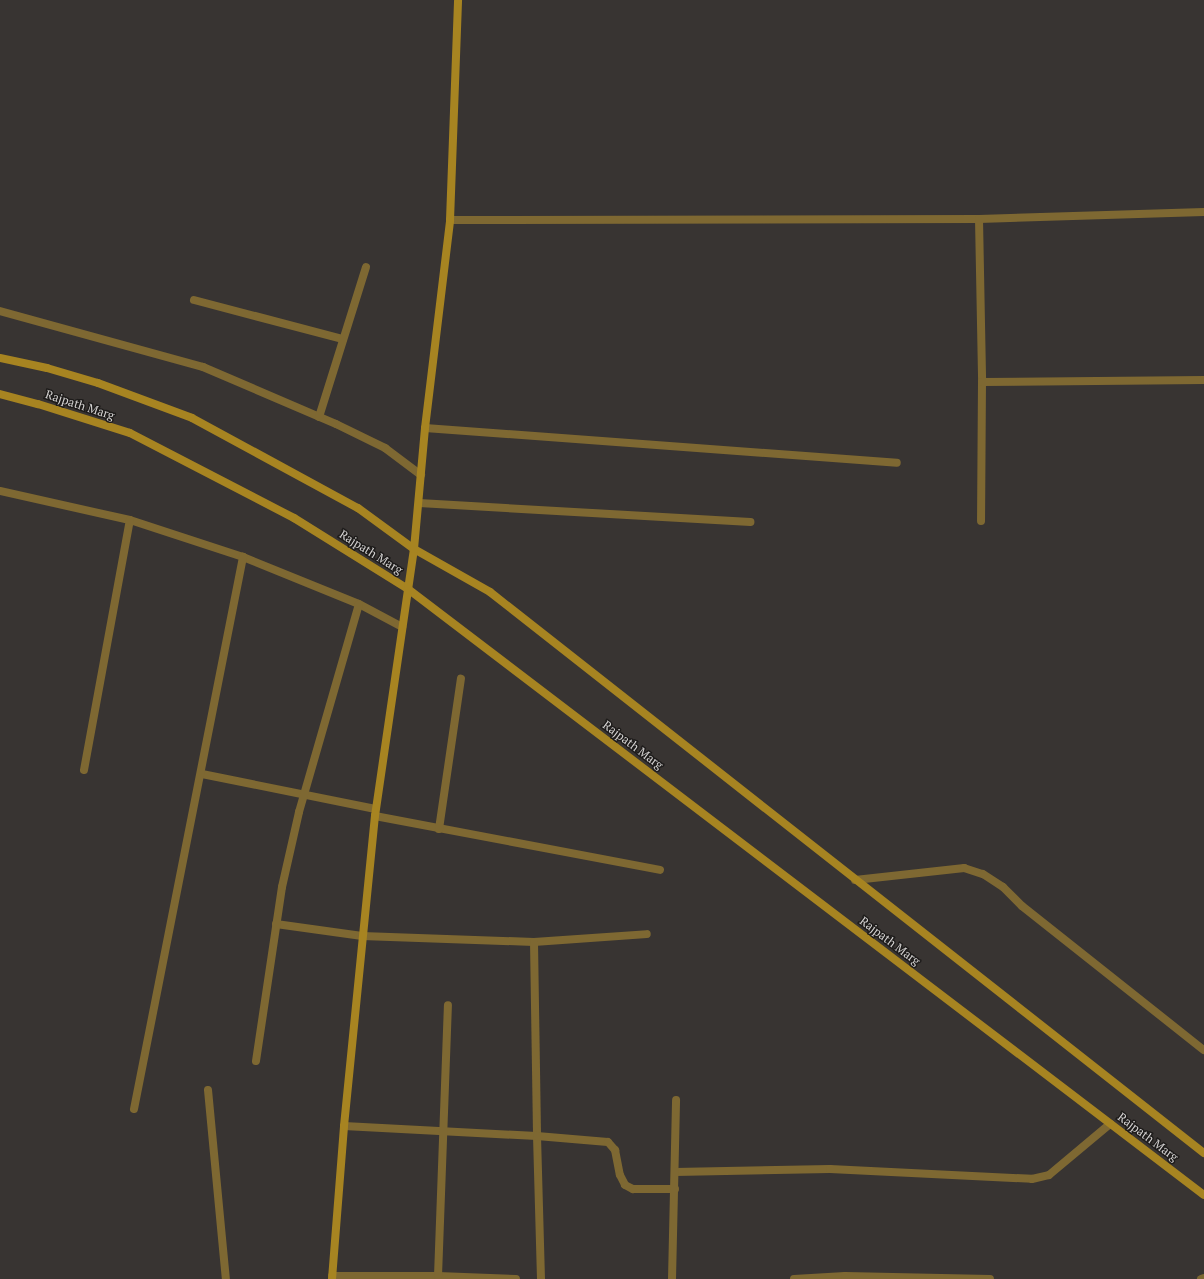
<!DOCTYPE html>
<html>
<head>
<meta charset="utf-8">
<style>
  body { margin:0 }
  #map { position:relative; width:1204px; height:1279px; overflow:hidden; background:#383432; font-family:"PT Serif",serif }
  div>[style] { position:absolute }
  .lane>* { height:8px; margin:-4px; padding:0 4px; transform-origin:4px; border-radius:4px; background:#7e6832 }
  .street>* { height:8px; margin:-4px; padding:0 4px; transform-origin:4px; border-radius:4px; background:#7e6832 }
  .secondary>* { height:8px; margin:-4px; padding:0 4px; transform-origin:4px; border-radius:4px; background:#a78421 }
  span { translate:-50% -50%; white-space:nowrap; text-align:center; line-height:1.15; -webkit-text-stroke:3px #1e1c1b; paint-order:stroke }
  .street-label { font-size:12px; color:#d5d3d2 }
</style>
</head>
<body>
<div id="map">
  <div class="lane">
    <i style="left:855px;top:880px;width:110px;rotate:-6.3deg"></i>
    <i style="left:964px;top:868px;width:20px;rotate:18deg"></i>
    <i style="left:983px;top:874px;width:24px;rotate:33deg"></i>
    <i style="left:1003px;top:887px;width:27px;rotate:45deg"></i>
    <i style="left:1022px;top:906px;width:232px;rotate:38.4deg"></i>
  </div>
  <div class="street">
    <i style="left:979px;top:219px;width:163px;rotate:88.9deg"></i>
    <i style="left:982px;top:382px;width:139px;rotate:90.4deg"></i>
    <i style="left:450px;top:220px;width:529px;rotate:-0.11deg"></i>
    <i style="left:979px;top:219px;width:225px;rotate:-1.8deg"></i>
    <i style="left:194px;top:300px;width:154px;rotate:14.7deg"></i>
    <i style="left:0;top:311px;width:211px;rotate:15.4deg"></i>
    <i style="left:203px;top:367px;width:145px;rotate:23.2deg"></i>
    <i style="left:336px;top:424px;width:55px;rotate:26.1deg"></i>
    <i style="left:385px;top:448px;width:45px;rotate:36.9deg"></i>
    <i style="left:982px;top:382px;width:222px;rotate:-0.5deg"></i>
    <i style="left:319px;top:417px;width:157px;rotate:-72.6deg"></i>
    <i style="left:425px;top:428px;width:473px;rotate:4.2deg"></i>
    <i style="left:0;top:491px;width:133px;rotate:12.6deg"></i>
    <i style="left:130px;top:520px;width:119px;rotate:18.1deg"></i>
    <i style="left:243px;top:557px;width:125px;rotate:22.1deg"></i>
    <i style="left:359px;top:604px;width:49px;rotate:28.1deg"></i>
    <i style="left:419px;top:503px;width:332px;rotate:3.3deg"></i>
    <i style="left:84px;top:770px;width:254px;rotate:-79.6deg"></i>
    <i style="left:202px;top:774px;width:177px;rotate:11.4deg"></i>
    <i style="left:375px;top:816px;width:290px;rotate:10.7deg"></i>
    <i style="left:439px;top:829px;width:152px;rotate:-81.7deg"></i>
    <i style="left:276px;top:924px;width:87px;rotate:7.9deg"></i>
    <i style="left:362px;top:936px;width:172px;rotate:2deg"></i>
    <i style="left:534px;top:942px;width:113px;rotate:-4deg"></i>
    <i style="left:534px;top:942px;width:194px;rotate:89.1deg"></i>
    <i style="left:537px;top:1136px;width:143px;rotate:88.4deg"></i>
    <i style="left:256px;top:1061px;width:176px;rotate:-81.5deg"></i>
    <i style="left:282px;top:887px;width:77px;rotate:-77.2deg"></i>
    <i style="left:299px;top:812px;width:216px;rotate:-73.9deg"></i>
    <i style="left:208px;top:1090px;width:190px;rotate:84.6deg"></i>
    <i style="left:134px;top:1109px;width:563px;rotate:-78.83deg"></i>
    <i style="left:344px;top:1126px;width:193px;rotate:3deg"></i>
    <i style="left:537px;top:1136px;width:71px;rotate:4.8deg"></i>
    <i style="left:608px;top:1142px;width:11px;rotate:49deg"></i>
    <i style="left:615px;top:1150px;width:25px;rotate:79deg"></i>
    <i style="left:620px;top:1175px;width:11px;rotate:63deg"></i>
    <i style="left:625px;top:1185px;width:9px;rotate:27deg"></i>
    <i style="left:633px;top:1189px;width:42px"></i>
    <i style="left:675px;top:1172px;width:155px;rotate:-1.1deg"></i>
    <i style="left:830px;top:1169px;width:202px;rotate:2.8deg"></i>
    <i style="left:1032px;top:1179px;width:17px;rotate:-13deg"></i>
    <i style="left:1049px;top:1175px;width:80px;rotate:-39.9deg"></i>
    <i style="left:332px;top:1276px;width:106px"></i>
    <i style="left:438px;top:1276px;width:78px;rotate:2.2deg"></i>
    <i style="left:438px;top:1276px;width:271px;rotate:-87.9deg"></i>
    <i style="left:672px;top:1279px;width:179px;rotate:-88.7deg"></i>
    <i style="left:794px;top:1279px;width:51px;rotate:-3.4deg"></i>
    <i style="left:845px;top:1276px;width:145px;rotate:1.2deg"></i>
    <i style="left:1201px;top:1279px;width:3px;rotate:-18deg"></i>
  </div>
  <div class="secondary">
    <i style="left:0;top:358px;width:48px;rotate:12deg"></i>
    <i style="left:47px;top:368px;width:53px;rotate:16.4deg"></i>
    <i style="left:98px;top:383px;width:100px;rotate:20.4deg"></i>
    <i style="left:192px;top:418px;width:189px;rotate:28.5deg"></i>
    <i style="left:358px;top:508px;width:69px;rotate:36.2deg"></i>
    <i style="left:414px;top:549px;width:87px;rotate:29.5deg"></i>
    <i style="left:490px;top:592px;width:908px;rotate:38.16deg"></i>
    <i style="left:0;top:394px;width:39px;rotate:15deg"></i>
    <i style="left:38px;top:404px;width:96px;rotate:17.5deg"></i>
    <i style="left:130px;top:433px;width:185px;rotate:27.4deg"></i>
    <i style="left:294px;top:518px;width:134px;rotate:31.9deg"></i>
    <i style="left:408px;top:589px;width:1000px;rotate:37.28deg"></i>
    <i style="left:332px;top:1279px;width:153px;rotate:-85.5deg"></i>
    <i style="left:344px;top:1126px;width:312px;rotate:-84.3deg"></i>
    <i style="left:375px;top:816px;width:270px;rotate:-81.7deg"></i>
    <i style="left:414px;top:549px;width:121px;rotate:-84.8deg"></i>
    <i style="left:425px;top:428px;width:209px;rotate:-83.1deg"></i>
    <i style="left:450px;top:220px;width:220px;rotate:-87.9deg"></i>
  </div>
  <div class="street-label">
    <span style="left:80px;top:405px;rotate:18deg">Rajpath Marg</span>
    <span style="left:371px;top:552px;rotate:32deg">Rajpath Marg</span>
    <span style="left:633px;top:745px;rotate:37deg">Rajpath Marg</span>
    <span style="left:890px;top:941px;rotate:37deg">Rajpath Marg</span>
    <span style="left:1148px;top:1137px;rotate:37deg">Rajpath Marg</span>
  </div>
</div>
</body>
</html>
